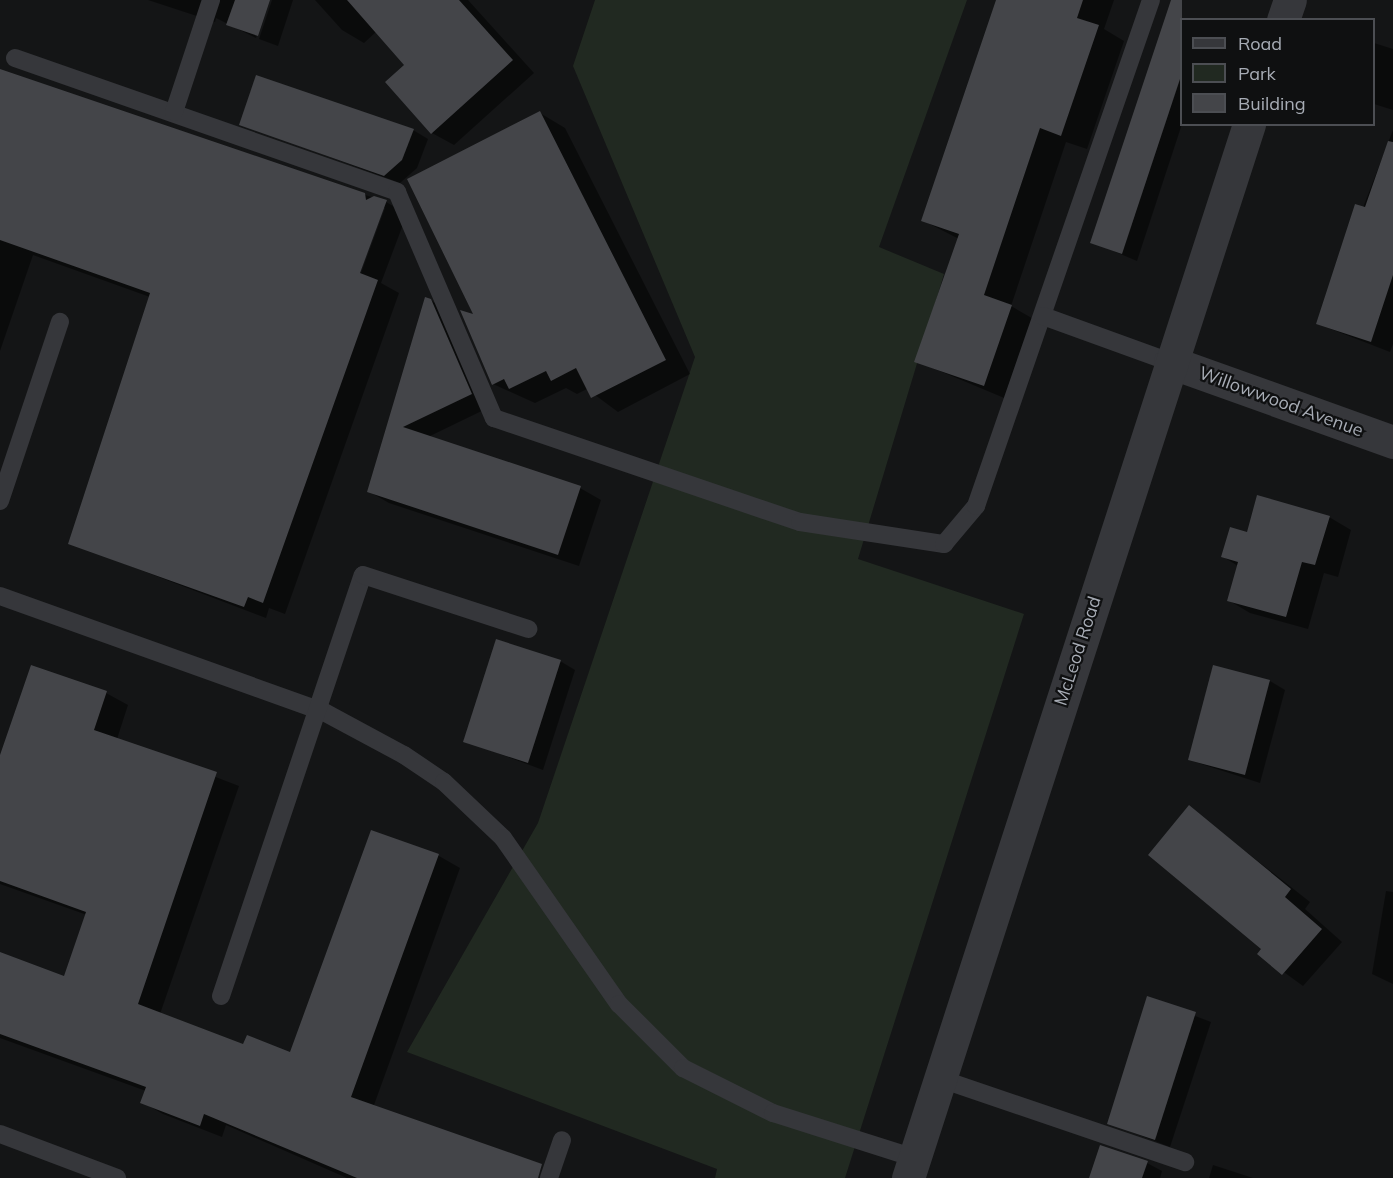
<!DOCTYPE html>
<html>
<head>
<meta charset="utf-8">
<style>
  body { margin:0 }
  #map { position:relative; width:1393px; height:1178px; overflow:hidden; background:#141516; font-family:Mulish,sans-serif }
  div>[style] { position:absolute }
  .green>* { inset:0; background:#212921 }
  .shadow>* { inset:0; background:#0007 }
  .building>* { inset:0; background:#444549 }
  .service>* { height:18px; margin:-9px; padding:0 9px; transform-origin:9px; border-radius:9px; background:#36373b }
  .minor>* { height:33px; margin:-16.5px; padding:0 16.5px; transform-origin:16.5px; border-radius:16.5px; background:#36373b }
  span { translate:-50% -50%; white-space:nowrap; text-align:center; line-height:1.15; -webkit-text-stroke:4.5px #0f1011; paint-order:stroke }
  .street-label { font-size:18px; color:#a7acb5 }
  .legend { position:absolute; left:1180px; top:18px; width:195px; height:108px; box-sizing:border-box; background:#0f1011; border:2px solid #4c4e53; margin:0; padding:8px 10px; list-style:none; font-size:18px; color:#a7acb5 }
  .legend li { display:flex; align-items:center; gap:12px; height:30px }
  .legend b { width:30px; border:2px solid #4c4e53 }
</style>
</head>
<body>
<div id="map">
  <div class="green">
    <i style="clip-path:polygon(595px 0,967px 0,879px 247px,944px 274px,858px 559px,1024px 614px,845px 1178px,715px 1178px,717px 1169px,407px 1052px,538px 823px,695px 357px,573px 66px)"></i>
  </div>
  <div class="shadow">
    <i style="clip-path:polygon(148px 0,269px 0,256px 38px,216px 18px,215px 22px)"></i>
    <i style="clip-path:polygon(272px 0,293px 0,278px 46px,259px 39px)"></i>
    <i style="clip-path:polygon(315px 0,468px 0,534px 73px,454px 145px,432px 133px,407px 65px,377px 31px,364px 43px,342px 30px)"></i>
    <i style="clip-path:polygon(998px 0,1114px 0,1104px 29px,1124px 41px,1087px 149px,1066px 142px,1011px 306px,1037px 321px,1009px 400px,916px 361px,959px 239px,922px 220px)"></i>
    <i style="clip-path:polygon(1182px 40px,1182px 124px,1137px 261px,1092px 242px)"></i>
    <i style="clip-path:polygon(1374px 43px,1393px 49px,1393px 110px,1374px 104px)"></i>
    <i style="clip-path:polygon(evenodd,0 71px,386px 202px,407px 214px,381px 283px,399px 293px,285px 614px,269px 608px,266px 618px,70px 543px,150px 297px,33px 255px,0 351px,0 71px,382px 208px,385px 208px,358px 281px,355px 280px,382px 208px)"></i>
    <i style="clip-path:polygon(540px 113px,565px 128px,690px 374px,618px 412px,587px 389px,577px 394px,566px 388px,535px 403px,493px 384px,476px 317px)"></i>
    <i style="clip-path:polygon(241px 124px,413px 130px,428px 139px,417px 168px,400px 183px)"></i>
    <i style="clip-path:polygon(1393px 130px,1393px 344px,1390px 352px,1318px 324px)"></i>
    <i style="clip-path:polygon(430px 300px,452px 313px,492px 406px,428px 437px,580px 488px,601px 500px,579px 566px,389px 503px,368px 491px)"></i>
    <i style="clip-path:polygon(1329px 517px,1351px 530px,1338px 577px,1324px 573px,1308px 629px,1250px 613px,1228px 600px,1238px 566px,1222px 556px,1248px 534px)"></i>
    <i style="clip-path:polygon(560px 661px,575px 670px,543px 770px,465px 741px)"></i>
    <i style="clip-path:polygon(1270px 681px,1285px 690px,1260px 783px,1189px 760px)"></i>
    <i style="clip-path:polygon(106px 693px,128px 705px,117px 739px,239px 786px,160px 1014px,244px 1046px,291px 1054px,372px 831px,439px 856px,460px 868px,374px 1105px,532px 1178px,347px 1178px,226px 1125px,222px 1137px,163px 1114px,142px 1102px,146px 1091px,0 1038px,0 954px,65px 978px,87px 915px,0 884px,0 760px)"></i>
    <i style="clip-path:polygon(1189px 807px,1310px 902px,1305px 909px,1342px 942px,1303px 986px,1259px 954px,1263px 949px)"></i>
    <i style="clip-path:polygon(1386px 891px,1393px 892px,1393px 984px,1372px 974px)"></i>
    <i style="clip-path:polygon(1148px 998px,1211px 1022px,1170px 1147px,1109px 1123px)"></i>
    <i style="clip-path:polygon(1147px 1163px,1162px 1171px,1160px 1178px,1090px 1178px)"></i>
    <i style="clip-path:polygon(1213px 1165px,1253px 1178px,1209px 1178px)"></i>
  </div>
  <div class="building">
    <i style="clip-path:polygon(235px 0,270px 0,258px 36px,226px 25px)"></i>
    <i style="clip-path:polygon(347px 0,459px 0,513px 60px,431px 134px,385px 82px,404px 65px)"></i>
    <i style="clip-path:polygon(996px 0,1083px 0,1077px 18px,1099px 25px,1061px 136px,1040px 128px,984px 295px,1012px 305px,984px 386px,914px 362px,959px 234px,921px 221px)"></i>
    <i style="clip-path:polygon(1171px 0,1182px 0,1182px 73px,1122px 254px,1090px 243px)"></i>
    <i style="clip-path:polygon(0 69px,365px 193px,366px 200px,374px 196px,387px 200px,360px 273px,378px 280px,263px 603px,248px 597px,244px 607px,68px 544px,150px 293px,0 240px)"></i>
    <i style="clip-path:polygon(256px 75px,414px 129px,402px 160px,384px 176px,239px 125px)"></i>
    <i style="clip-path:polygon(540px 111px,666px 360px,591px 398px,576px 368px,551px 381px,546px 371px,509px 389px,504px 379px,492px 385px,460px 310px,473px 314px,407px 179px)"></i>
    <i style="clip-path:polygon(1388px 141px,1393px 142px,1393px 275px,1371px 342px,1316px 324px,1355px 204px,1365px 207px)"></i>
    <i style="clip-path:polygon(425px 297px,431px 299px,472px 394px,403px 427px,581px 486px,558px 555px,367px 492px)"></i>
    <i style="clip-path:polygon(1257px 495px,1330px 516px,1315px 565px,1302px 562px,1286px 617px,1227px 601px,1238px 562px,1221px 557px,1230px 527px,1247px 532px)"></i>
    <i style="clip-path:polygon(496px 639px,561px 660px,528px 763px,463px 742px)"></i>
    <i style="clip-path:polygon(31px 665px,107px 691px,94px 730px,217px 772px,138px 1004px,243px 1044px,247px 1035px,290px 1052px,371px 830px,439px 854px,351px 1097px,542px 1164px,538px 1178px,357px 1178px,204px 1114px,200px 1126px,140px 1103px,146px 1087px,0 1034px,0 952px,64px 976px,86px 912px,0 881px,0 755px)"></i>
    <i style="clip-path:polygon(1213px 665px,1270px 680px,1245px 775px,1188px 760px)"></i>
    <i style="clip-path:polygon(1189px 805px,1291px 889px,1285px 897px,1322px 929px,1282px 975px,1257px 954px,1261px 949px,1148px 855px)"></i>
    <i style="clip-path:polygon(1147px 996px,1196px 1012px,1155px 1140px,1107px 1124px)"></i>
    <i style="clip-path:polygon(1100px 1145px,1148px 1161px,1142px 1178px,1089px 1178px)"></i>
  </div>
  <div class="service">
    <i style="left:15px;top:58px;width:405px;rotate:19.3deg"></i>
    <i style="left:397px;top:192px;width:246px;rotate:66.8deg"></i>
    <i style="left:494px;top:418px;width:323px;rotate:18.8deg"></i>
    <i style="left:800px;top:522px;width:146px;rotate:8.7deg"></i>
    <i style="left:944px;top:544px;width:50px;rotate:-49.9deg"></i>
    <i style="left:976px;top:506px;width:535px;rotate:-70.92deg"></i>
    <i style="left:174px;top:112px;width:118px;rotate:-71.7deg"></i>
    <i style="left:1043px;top:316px;width:135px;rotate:19.9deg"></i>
    <i style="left:0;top:501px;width:189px;rotate:-71.5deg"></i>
    <i style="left:0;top:596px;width:344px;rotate:19.7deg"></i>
    <i style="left:324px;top:712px;width:91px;rotate:28.3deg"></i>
    <i style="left:404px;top:755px;width:48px;rotate:34deg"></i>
    <i style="left:444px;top:782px;width:81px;rotate:43.5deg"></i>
    <i style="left:503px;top:838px;width:203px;rotate:55.1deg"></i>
    <i style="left:619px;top:1004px;width:91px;rotate:45deg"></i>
    <i style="left:683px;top:1068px;width:101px;rotate:26.6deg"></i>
    <i style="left:773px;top:1113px;width:149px;rotate:17.6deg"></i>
    <i style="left:221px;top:996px;width:444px;rotate:-71.4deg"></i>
    <i style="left:363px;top:575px;width:174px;rotate:18.1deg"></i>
    <i style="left:941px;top:1079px;width:258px;rotate:18.8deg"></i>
    <i style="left:0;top:1134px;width:125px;rotate:20.6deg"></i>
    <i style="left:549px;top:1178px;width:40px;rotate:-71.1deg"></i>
  </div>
  <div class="minor">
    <i style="left:1283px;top:20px;width:21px;rotate:-71deg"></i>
    <i style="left:1170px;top:362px;width:237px;rotate:19.7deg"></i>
    <i style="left:908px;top:1178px;width:1108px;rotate:-72.07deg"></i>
  </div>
  <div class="street-label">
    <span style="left:1281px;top:402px;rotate:20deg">Willowwood Avenue</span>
    <span style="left:1078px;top:651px;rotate:-72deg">McLeod Road</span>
  </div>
  <ul class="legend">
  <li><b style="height:8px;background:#36373b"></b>Road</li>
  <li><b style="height:16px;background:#212921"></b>Park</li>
  <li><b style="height:16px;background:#444549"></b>Building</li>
  </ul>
</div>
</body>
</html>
